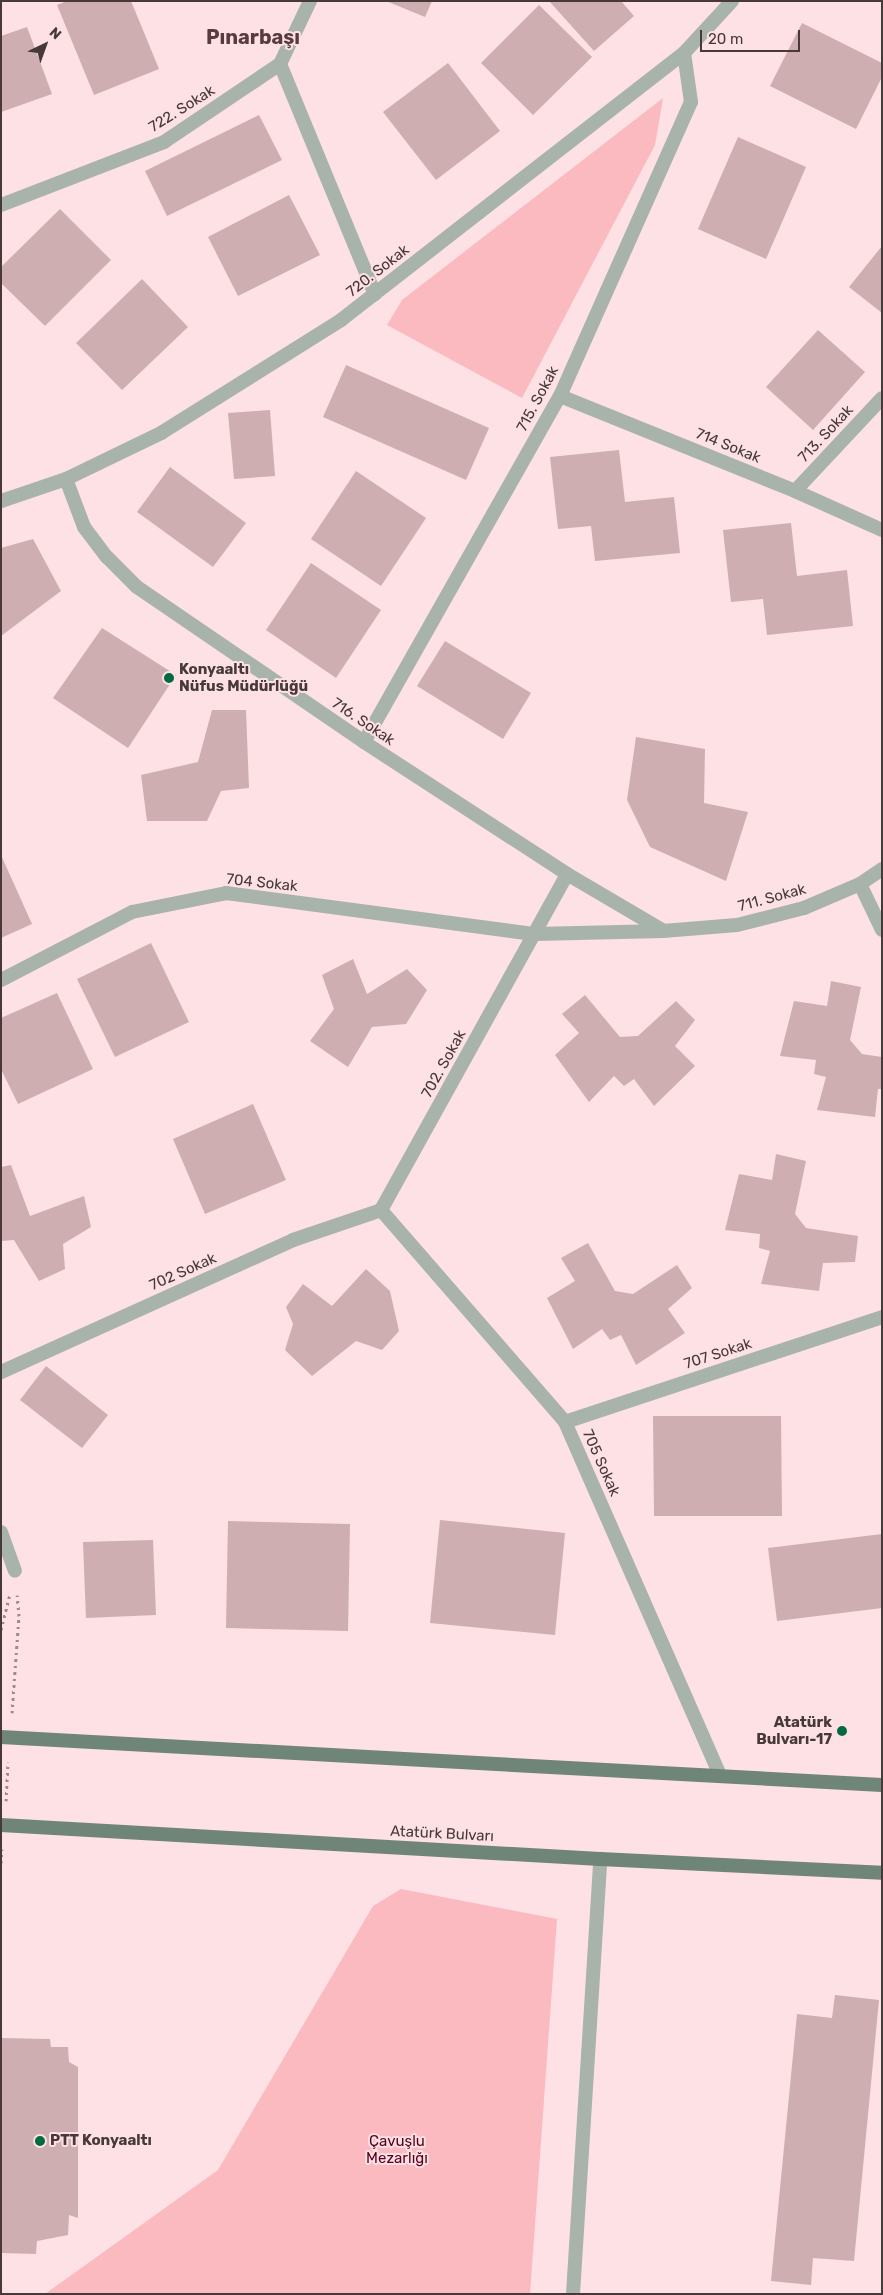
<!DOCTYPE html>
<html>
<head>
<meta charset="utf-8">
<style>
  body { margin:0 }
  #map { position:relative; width:883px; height:2295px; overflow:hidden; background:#fde1e4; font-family:Rubik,sans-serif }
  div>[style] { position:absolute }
  .green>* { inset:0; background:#fbb9c0 }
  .building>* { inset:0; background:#cfaeb1 }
  .path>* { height:3px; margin-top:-1.5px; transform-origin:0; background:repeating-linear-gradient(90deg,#9e898b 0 2.5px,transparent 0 6.5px) }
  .service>* { height:14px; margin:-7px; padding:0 7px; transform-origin:7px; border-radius:7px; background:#a7b3ab }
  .minor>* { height:14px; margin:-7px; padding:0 7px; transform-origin:7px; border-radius:7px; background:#a7b3ab }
  .primary>* { height:14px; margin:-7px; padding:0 7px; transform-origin:7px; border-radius:7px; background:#6f8577 }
  .dots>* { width:14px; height:14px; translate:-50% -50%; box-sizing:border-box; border:2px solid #fde1e4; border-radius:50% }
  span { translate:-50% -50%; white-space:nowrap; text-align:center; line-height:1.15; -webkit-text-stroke:4px #fde1e4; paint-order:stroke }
  .street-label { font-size:15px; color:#47393a }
  .poi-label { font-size:15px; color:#47393a; font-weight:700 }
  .left { translate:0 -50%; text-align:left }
  .right { translate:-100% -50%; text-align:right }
  .park-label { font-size:15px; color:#58011d }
  .district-label { font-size:20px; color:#573c3f; font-weight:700 }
  .frame { position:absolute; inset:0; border:2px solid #47393a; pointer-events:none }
  .north { position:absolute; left:20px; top:20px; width:50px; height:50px; -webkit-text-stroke:4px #fde1e4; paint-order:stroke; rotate:42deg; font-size:14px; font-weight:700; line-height:20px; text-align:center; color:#47393a }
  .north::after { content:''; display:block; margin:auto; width:18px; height:22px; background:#47393a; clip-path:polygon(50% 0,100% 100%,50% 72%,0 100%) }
  .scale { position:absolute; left:700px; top:30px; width:100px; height:22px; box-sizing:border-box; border:2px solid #47393a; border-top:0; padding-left:6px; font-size:15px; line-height:18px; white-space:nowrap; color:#47393a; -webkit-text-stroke:4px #fde1e4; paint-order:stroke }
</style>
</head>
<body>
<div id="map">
  <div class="green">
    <i style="clip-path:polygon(663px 98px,655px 145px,522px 398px,387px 325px,402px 300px)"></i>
    <i style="clip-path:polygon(401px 1889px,557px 1919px,530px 2294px,45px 2294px,218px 2170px,373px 1906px)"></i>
  </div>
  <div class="building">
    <i style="clip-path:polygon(67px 1px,131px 1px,159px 69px,94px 95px,57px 5px)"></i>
    <i style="clip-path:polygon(386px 1px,432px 1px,425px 17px)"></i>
    <i style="clip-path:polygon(549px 1px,621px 1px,634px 16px,594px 51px)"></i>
    <i style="clip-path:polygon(539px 5px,592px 57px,533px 115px,481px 63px)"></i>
    <i style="clip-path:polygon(802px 23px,882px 63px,882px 77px,856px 129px,770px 86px)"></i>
    <i style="clip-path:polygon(27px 27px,52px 94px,1px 112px,1px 36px)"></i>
    <i style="clip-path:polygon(448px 63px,500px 131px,436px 180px,383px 112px)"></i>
    <i style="clip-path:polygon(259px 115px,282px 160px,167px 216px,145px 171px)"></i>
    <i style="clip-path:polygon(738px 137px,806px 167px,766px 259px,698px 229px)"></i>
    <i style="clip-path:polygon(289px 195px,320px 255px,238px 296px,208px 237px)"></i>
    <i style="clip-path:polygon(60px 209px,111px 260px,45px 326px,1px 283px,1px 267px)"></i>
    <i style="clip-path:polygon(882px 246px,882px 313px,849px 287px)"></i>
    <i style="clip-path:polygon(142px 279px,188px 327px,122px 390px,76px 343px)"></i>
    <i style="clip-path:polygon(818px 330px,865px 372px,813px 430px,766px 387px)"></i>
    <i style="clip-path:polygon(346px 365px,489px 428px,466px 480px,323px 417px)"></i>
    <i style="clip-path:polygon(270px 410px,275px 476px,234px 479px,228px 413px)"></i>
    <i style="clip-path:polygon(619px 450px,625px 502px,674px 497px,680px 553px,595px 561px,591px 526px,558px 529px,550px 457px)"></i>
    <i style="clip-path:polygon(170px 467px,246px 523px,213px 567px,137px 512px)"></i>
    <i style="clip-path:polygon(356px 471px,426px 518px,381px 586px,311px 539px)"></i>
    <i style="clip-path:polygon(791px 523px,797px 576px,847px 570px,853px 626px,767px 635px,763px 599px,731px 602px,723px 530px)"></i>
    <i style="clip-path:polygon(33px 539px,61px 591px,1px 636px,1px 548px)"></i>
    <i style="clip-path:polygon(311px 563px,381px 610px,336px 678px,266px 630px)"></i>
    <i style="clip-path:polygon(102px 628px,176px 675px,128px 748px,53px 698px)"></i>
    <i style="clip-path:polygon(445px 641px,531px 693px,503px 739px,417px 686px)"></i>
    <i style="clip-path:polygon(212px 710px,246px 710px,249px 788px,221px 791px,207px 821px,147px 821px,141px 775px,198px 762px)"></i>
    <i style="clip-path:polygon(636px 737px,705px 749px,704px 803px,748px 812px,726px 881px,650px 847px,627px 800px)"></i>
    <i style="clip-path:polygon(1px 855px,32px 924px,1px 938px)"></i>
    <i style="clip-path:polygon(151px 943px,189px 1022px,115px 1057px,77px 979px)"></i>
    <i style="clip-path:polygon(353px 959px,367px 994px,407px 969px,427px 990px,406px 1024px,372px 1027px,348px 1067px,310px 1041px,334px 1009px,322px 975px)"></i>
    <i style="clip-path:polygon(831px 981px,861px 987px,850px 1040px,862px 1054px,882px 1057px,882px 1089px,878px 1089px,875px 1117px,817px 1110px,826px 1077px,814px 1074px,816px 1060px,780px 1056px,794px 1001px,827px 1006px)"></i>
    <i style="clip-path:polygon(57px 993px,93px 1069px,18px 1104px,1px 1069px,1px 1018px)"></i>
    <i style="clip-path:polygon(585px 995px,620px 1037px,638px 1036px,676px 1001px,695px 1020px,675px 1046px,695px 1066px,654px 1106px,634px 1079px,624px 1086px,614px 1076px,589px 1102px,555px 1055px,579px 1033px,562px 1014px)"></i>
    <i style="clip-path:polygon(253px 1104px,286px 1180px,205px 1214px,173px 1139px)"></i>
    <i style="clip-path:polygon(776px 1154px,806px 1161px,795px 1214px,806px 1228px,858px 1236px,855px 1262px,823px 1263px,819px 1291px,761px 1284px,770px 1251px,759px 1248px,760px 1234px,725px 1230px,739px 1174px,772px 1180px)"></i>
    <i style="clip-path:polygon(11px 1165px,30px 1216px,84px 1196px,91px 1227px,63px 1244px,65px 1269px,39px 1281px,14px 1240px,1px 1241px,1px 1167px)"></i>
    <i style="clip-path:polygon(588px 1243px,615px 1291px,633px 1294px,677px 1265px,692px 1288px,668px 1309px,685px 1333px,636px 1365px,621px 1335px,610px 1340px,602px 1329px,573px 1349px,547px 1298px,575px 1281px,561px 1258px)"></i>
    <i style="clip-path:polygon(366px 1269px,390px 1291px,399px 1331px,382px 1350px,356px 1341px,312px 1376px,285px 1350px,293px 1324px,286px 1307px,303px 1284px,332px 1306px)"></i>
    <i style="clip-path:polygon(46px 1366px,108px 1415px,82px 1448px,20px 1400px)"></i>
    <i style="clip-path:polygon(653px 1416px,781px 1416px,782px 1516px,654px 1516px)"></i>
    <i style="clip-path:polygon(440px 1520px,565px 1533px,555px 1635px,430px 1623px)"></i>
    <i style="clip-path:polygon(228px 1521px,350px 1524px,348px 1631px,226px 1628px)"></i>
    <i style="clip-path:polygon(882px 1534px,882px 1608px,777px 1621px,768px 1548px)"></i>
    <i style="clip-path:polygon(153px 1540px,156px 1615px,86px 1618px,83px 1542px)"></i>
    <i style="clip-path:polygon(835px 1995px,879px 2000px,854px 2261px,813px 2258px,811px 2285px,771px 2281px,797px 2014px,832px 2018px)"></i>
    <i style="clip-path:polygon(1px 2038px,50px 2039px,51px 2047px,68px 2047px,69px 2062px,78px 2067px,78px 2218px,69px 2215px,68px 2235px,37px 2241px,36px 2254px,1px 2253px)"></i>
  </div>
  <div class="path">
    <i style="left:1px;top:1630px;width:38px;rotate:-76deg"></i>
    <i style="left:12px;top:1713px;width:97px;rotate:-85.9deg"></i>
    <i style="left:19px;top:1616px;width:21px;rotate:-95deg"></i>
    <i style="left:6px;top:1801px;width:39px;rotate:-87deg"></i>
    <i style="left:1px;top:1863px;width:14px;rotate:-86deg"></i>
  </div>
  <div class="service">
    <i style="left:573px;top:2294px;width:436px;rotate:-86.4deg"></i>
  </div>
  <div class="minor">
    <i style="left:280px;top:64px;width:249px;rotate:67.6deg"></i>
    <i style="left:1px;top:205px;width:175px;rotate:-21.1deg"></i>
    <i style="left:164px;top:142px;width:140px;rotate:-33.9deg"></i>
    <i style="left:280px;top:64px;width:70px;rotate:-64.5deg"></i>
    <i style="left:560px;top:396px;width:253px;rotate:22deg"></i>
    <i style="left:795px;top:491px;width:95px;rotate:24.1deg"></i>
    <i style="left:66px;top:479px;width:51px;rotate:69.4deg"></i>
    <i style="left:84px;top:527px;width:38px;rotate:53deg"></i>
    <i style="left:107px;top:557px;width:42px;rotate:45deg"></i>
    <i style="left:137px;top:587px;width:275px;rotate:34.3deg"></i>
    <i style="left:364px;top:742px;width:242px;rotate:33deg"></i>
    <i style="left:567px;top:874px;width:110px;rotate:30.5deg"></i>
    <i style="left:795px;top:491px;width:127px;rotate:-46.9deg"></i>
    <i style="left:1px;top:501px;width:69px;rotate:-18.7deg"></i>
    <i style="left:66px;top:479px;width:106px;rotate:-25.8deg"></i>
    <i style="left:161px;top:433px;width:213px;rotate:-32.1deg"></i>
    <i style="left:341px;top:320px;width:435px;rotate:-37.9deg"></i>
    <i style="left:684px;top:53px;width:71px;rotate:-47.3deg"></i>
    <i style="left:364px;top:742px;width:398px;rotate:-60.5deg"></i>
    <i style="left:560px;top:396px;width:322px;rotate:-66deg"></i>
    <i style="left:691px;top:102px;width:49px;rotate:-98.1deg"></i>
    <i style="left:860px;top:884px;width:51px;rotate:64.4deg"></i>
    <i style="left:1px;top:980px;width:148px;rotate:-27.4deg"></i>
    <i style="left:132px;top:912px;width:96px;rotate:-11.4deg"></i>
    <i style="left:226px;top:893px;width:312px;rotate:7.6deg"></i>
    <i style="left:535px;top:934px;width:128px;rotate:-1.3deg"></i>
    <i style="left:663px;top:931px;width:74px;rotate:-4.6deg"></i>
    <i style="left:737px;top:925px;width:69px;rotate:-14.2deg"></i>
    <i style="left:804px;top:908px;width:61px;rotate:-23.2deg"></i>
    <i style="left:860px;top:884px;width:27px;rotate:-34deg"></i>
    <i style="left:381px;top:1210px;width:281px;rotate:49deg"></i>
    <i style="left:565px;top:1422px;width:386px;rotate:66.3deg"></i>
    <i style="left:381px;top:1210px;width:384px;rotate:-61deg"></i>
    <i style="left:1px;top:1372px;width:320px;rotate:-24.3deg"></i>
    <i style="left:293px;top:1240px;width:93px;rotate:-18.8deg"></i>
    <i style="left:565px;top:1422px;width:334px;rotate:-18.3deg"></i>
    <i style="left:1px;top:1532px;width:41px;rotate:70.3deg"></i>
  </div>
  <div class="primary">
    <i style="left:1px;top:1737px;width:882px;rotate:3.12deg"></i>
    <i style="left:1px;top:1825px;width:600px;rotate:3.25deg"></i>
    <i style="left:600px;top:1859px;width:282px;rotate:2.8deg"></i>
  </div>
  <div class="dots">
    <i style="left:169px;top:678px;background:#006a40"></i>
    <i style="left:842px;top:1731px;background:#006a40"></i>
    <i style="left:40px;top:2141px;background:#006a40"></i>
  </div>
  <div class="street-label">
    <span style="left:182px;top:109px;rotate:-32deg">722. Sokak</span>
    <span style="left:378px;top:271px;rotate:-38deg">720. Sokak</span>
    <span style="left:538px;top:399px;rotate:-62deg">715. Sokak</span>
    <span style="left:826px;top:434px;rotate:-47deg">713. Sokak</span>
    <span style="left:728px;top:446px;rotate:22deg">714 Sokak</span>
    <span style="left:363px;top:722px;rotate:34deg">716. Sokak</span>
    <span style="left:262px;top:883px;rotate:6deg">704 Sokak</span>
    <span style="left:772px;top:898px;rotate:-15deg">711. Sokak</span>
    <span style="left:444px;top:1064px;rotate:-61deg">702. Sokak</span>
    <span style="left:183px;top:1272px;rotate:-24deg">702 Sokak</span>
    <span style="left:718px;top:1354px;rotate:-18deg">707 Sokak</span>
    <span style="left:601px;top:1463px;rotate:66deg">705 Sokak</span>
    <span style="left:442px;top:1834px;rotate:3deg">Atatürk Bulvarı</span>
  </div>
  <div class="poi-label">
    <span class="left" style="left:179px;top:678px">Konyaaltı<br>Nüfus Müdürlüğü</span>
    <span class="right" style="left:832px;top:1731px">Atatürk<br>Bulvarı-17</span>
    <span class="left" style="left:50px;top:2141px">PTT Konyaaltı</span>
  </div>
  <div class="park-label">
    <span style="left:397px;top:2150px">Çavuşlu<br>Mezarlığı</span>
  </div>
  <div class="district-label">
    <span style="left:253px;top:37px">Pınarbaşı</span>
  </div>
  <div class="frame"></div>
  <div class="north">N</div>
  <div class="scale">20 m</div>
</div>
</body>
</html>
